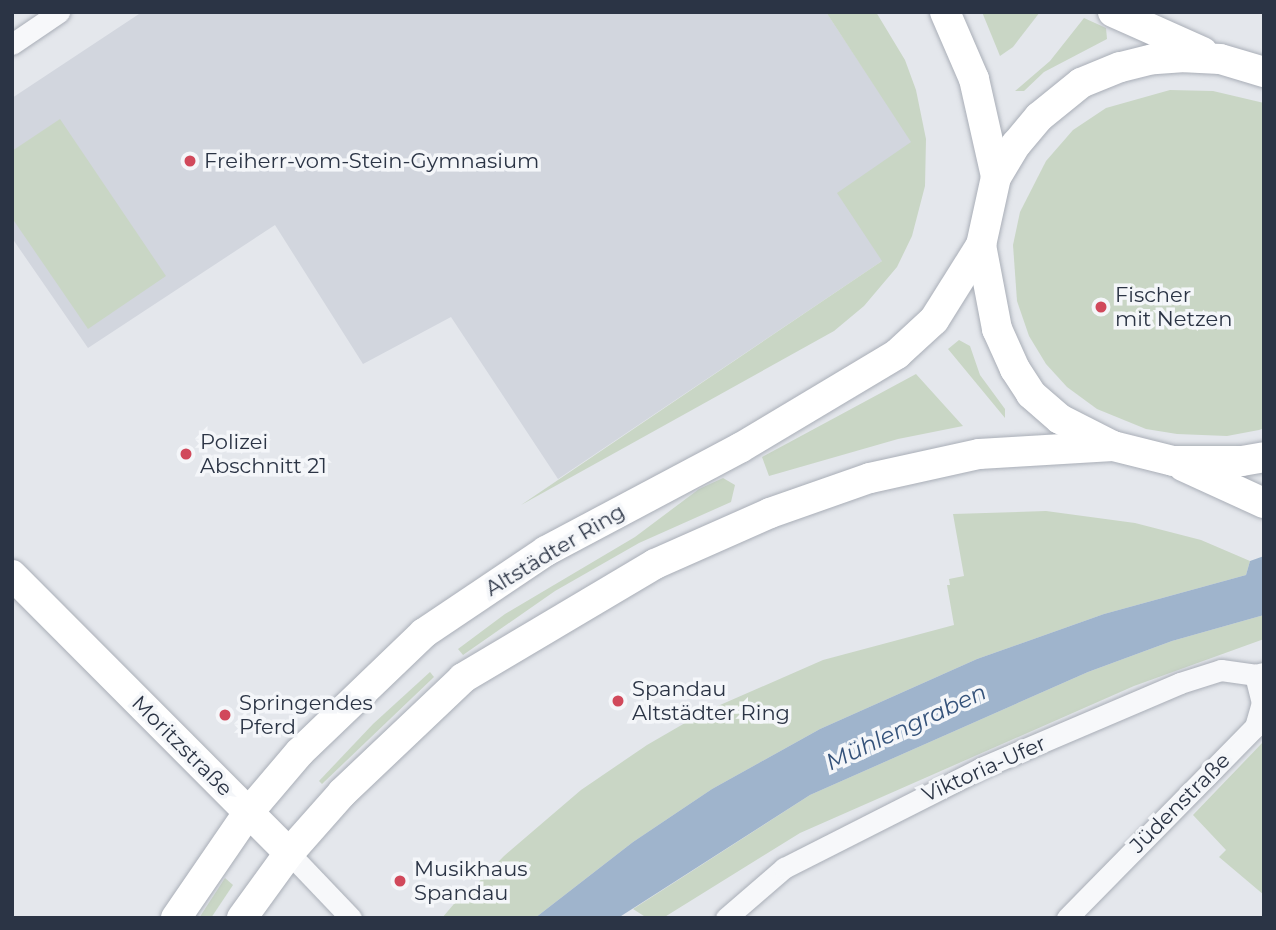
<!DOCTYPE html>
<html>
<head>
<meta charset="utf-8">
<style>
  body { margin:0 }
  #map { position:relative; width:1276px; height:930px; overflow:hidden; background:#e4e7ec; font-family:Montserrat,sans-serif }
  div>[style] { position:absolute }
  .built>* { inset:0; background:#d2d6de }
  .green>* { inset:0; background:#c9d6c5 }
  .water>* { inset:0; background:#9fb4cc }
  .roads { filter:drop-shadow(0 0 2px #a9aeb7) drop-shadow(0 0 2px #a9aeb7) }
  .street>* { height:21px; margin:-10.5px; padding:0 10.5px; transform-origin:10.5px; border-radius:10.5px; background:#f7f8fa }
  .secondary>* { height:30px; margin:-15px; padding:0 15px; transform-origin:15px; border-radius:15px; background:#fff }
  .dots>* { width:19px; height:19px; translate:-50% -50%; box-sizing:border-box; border:4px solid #f4f6f9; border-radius:50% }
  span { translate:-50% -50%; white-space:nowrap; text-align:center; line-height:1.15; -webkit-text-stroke:7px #f4f6f9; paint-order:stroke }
  .poi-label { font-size:21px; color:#2b3445 }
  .left { translate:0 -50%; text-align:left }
  .street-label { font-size:21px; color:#2b3445 }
  .water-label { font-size:23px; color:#34527a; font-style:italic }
  .frame { position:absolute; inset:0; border:14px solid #2b3445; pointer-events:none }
</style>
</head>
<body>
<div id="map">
  <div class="built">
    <i style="clip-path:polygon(142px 12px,826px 12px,912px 142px,882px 261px,558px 479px,451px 317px,363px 364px,275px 225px,88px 348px,12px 238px,12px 98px)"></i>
  </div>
  <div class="green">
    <i style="clip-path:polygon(826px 12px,876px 12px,905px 60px,916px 90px,926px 139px,925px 186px,912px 236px,897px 267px,864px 306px,834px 331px,521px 505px,882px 261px,837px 193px,911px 142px)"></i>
    <i style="clip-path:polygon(982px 12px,1040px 12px,1013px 47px,1000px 56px)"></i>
    <i style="clip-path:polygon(1084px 18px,1106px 28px,1107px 39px,1044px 72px,1024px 91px,1015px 91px,1050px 61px)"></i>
    <i style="clip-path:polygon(1170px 90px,1213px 91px,1264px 103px,1264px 428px,1259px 430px,1227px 436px,1177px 434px,1146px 429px,1097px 409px,1067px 387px,1046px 364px,1029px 336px,1017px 301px,1013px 245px,1020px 212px,1046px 161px,1073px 130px,1106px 108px)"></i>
    <i style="clip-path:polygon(60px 119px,166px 276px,88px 329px,12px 218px,12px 151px)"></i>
    <i style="clip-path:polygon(959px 340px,970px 346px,980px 375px,1005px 409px,1005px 418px,948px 349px)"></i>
    <i style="clip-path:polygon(916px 374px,963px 426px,898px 439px,769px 476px,762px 457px)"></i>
    <i style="clip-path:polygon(723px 478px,735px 485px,731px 502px,639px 543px,555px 591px,463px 655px,458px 649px,505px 614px,635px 537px,699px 489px)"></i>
    <i style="clip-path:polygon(1046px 511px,1135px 523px,1201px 540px,1250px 561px,1246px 575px,1104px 614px,977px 659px,820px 729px,712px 789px,633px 842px,535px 918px,442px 918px,465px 891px,468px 893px,504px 856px,581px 790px,647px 745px,704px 712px,823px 660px,954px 625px,947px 585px,950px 585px,949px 579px,964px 576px,953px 514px)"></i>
    <i style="clip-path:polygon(1264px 615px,1264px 639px,1134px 686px,800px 833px,663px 918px,647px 918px,633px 909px,810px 795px,1088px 672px,1172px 641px)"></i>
    <i style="clip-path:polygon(430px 672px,434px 677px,322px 784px,319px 781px,373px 724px)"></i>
    <i style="clip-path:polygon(1264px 741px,1264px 895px,1219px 857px,1226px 850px,1193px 815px)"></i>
    <i style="clip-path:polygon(225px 878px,233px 885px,211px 918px,199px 918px)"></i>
  </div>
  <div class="water">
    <i style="clip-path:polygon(1264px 556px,1264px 615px,1172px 641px,1088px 672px,810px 795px,618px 918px,535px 918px,633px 842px,712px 789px,820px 729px,977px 659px,1104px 614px,1246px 575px,1250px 561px)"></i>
  </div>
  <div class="roads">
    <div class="street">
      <i style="left:12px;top:44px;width:57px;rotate:-34.2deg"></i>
      <i style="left:289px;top:853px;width:90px;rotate:46.4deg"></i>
      <i style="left:726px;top:918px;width:77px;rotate:-40.8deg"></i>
      <i style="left:784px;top:868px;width:221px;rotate:-26.9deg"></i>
      <i style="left:981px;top:768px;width:216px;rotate:-23.1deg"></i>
      <i style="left:1180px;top:683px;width:43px;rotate:-17.6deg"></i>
      <i style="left:1221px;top:670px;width:34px;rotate:8deg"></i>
      <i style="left:1255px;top:675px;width:9px;rotate:-13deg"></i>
      <i style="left:1067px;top:918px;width:268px;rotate:-45.5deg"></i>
      <i style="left:1255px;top:727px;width:25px;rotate:-74deg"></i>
      <i style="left:1262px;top:703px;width:29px;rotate:-104deg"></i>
    </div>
    <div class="secondary">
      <i style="left:945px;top:12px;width:73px;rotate:66.6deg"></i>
      <i style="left:974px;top:79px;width:100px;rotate:77.3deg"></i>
      <i style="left:1113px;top:12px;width:98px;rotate:24deg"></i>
      <i style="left:1264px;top:72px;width:46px;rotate:-163.5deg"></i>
      <i style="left:1220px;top:59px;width:35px;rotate:-177deg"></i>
      <i style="left:1185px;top:57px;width:32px;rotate:176deg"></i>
      <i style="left:1153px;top:59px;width:34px;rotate:166deg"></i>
      <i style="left:1120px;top:67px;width:42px;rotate:157.7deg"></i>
      <i style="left:1081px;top:83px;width:54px;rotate:141deg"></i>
      <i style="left:1039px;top:117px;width:35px;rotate:130deg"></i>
      <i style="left:1016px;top:144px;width:39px;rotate:121deg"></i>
      <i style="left:996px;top:177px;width:70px;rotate:102.4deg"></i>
      <i style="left:981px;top:245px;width:86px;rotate:79.2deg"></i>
      <i style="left:997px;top:329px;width:44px;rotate:65.8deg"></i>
      <i style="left:1015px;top:369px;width:30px;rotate:57deg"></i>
      <i style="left:1031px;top:394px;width:38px;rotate:41deg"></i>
      <i style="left:1060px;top:419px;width:59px;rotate:27deg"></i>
      <i style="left:1113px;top:446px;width:62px;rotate:14deg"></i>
      <i style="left:1173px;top:461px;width:69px"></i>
      <i style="left:1242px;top:461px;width:22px;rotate:-10deg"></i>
      <i style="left:1183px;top:466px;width:89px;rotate:24.6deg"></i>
      <i style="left:12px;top:575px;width:392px;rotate:45.1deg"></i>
      <i style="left:176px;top:918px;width:127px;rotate:-55.6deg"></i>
      <i style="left:248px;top:813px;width:80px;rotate:-49.6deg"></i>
      <i style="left:300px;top:752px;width:172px;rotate:-43.8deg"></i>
      <i style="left:424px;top:633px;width:147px;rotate:-33.9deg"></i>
      <i style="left:546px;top:551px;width:220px;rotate:-28deg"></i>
      <i style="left:740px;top:448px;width:183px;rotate:-30.9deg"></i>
      <i style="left:897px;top:354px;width:50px;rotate:-42.6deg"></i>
      <i style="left:934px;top:320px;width:89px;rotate:-57.9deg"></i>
      <i style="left:242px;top:918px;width:80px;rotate:-54.1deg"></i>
      <i style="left:289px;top:853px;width:80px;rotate:-48.5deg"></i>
      <i style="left:342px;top:793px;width:167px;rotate:-43.5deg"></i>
      <i style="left:463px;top:678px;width:223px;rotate:-30.7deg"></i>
      <i style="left:655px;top:564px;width:126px;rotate:-23.9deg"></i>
      <i style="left:770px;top:513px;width:106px;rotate:-19.3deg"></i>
      <i style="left:870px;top:478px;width:112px;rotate:-12.4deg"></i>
      <i style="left:979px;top:454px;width:134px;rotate:-3.4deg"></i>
    </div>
  </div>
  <div class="dots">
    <i style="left:190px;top:161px;background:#d1495b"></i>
    <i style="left:1101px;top:307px;background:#d1495b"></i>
    <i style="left:186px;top:454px;background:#d1495b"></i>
    <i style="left:618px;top:701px;background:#d1495b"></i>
    <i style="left:225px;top:715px;background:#d1495b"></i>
    <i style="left:400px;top:881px;background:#d1495b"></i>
  </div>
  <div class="poi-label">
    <span class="left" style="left:204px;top:161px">Freiherr-vom-Stein-Gymnasium</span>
    <span class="left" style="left:1115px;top:307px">Fischer<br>mit Netzen</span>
    <span class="left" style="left:200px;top:454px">Polizei<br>Abschnitt 21</span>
    <span class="left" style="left:632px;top:701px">Spandau<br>Altstädter Ring</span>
    <span class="left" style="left:239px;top:715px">Springendes<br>Pferd</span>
    <span class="left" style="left:414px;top:881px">Musikhaus<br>Spandau</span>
  </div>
  <div class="street-label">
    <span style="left:555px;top:550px;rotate:-31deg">Altstädter Ring</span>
    <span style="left:182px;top:746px;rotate:45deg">Moritzstraße</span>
    <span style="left:984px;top:769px;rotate:-24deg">Viktoria-Ufer</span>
    <span style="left:1180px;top:803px;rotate:-45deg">Jüdenstraße</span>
  </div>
  <div class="water-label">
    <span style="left:906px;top:727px;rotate:-25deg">Mühlengraben</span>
  </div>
  <div class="frame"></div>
</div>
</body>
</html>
